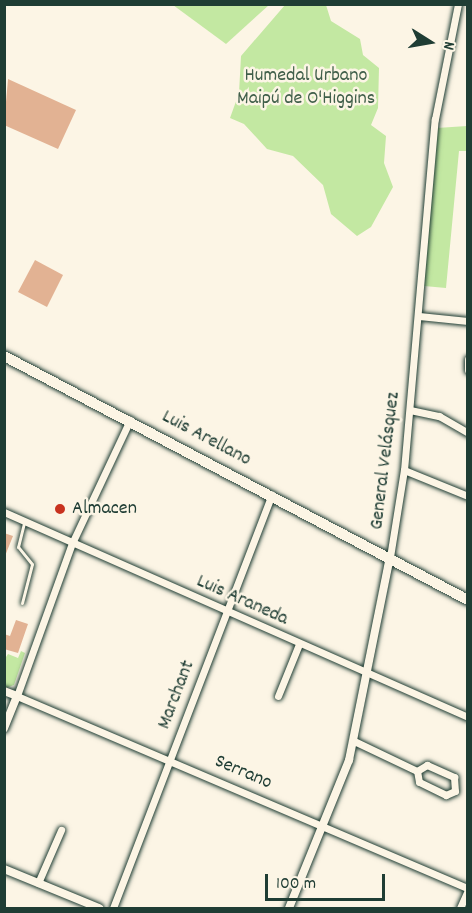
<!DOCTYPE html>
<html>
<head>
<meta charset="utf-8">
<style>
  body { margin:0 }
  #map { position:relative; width:472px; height:913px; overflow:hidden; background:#fcf5e5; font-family:Dekko,sans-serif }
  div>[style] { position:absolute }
  .green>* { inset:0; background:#c3e8a2 }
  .building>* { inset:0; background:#e2b293 }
  .roads { filter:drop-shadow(0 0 2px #1f3d34) drop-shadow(0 0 2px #1f3d34) }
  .service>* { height:3px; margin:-1.5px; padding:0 1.5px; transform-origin:1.5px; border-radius:1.5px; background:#fcf5e5 }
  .minor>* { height:7px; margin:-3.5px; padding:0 3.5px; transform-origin:3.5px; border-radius:3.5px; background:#fcf5e5 }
  .tertiary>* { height:8px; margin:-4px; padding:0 4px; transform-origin:4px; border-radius:4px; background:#fcf5e5 }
  .primary>* { height:10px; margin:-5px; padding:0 5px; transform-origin:5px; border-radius:5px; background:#fcf5e5 }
  .dots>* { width:16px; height:16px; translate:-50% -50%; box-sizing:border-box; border:3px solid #fcf5e5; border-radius:50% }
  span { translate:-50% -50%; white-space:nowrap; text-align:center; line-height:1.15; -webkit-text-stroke:5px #fcf5e5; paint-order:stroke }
  .park-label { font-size:20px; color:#405f4a }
  .street-label { font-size:20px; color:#1f3d34 }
  .poi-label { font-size:20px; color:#1f3d34 }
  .left { translate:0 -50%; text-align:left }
  .frame { position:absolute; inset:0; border:6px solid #1f3d34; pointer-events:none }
  .north { position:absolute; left:400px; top:12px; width:60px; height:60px; -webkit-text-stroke:4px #fcf5e5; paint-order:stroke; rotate:101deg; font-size:16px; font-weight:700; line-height:24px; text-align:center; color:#1f3d34 }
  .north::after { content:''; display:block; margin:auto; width:21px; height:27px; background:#1f3d34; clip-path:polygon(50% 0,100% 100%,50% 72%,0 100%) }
  .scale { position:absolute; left:265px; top:874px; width:120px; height:27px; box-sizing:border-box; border:3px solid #1f3d34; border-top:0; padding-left:8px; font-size:18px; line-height:21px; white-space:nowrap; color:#1f3d34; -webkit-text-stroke:4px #fcf5e5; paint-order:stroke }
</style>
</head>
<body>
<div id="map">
  <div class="green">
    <i style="clip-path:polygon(173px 5px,269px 5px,226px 44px)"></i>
    <i style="clip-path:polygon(285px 5px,326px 5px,331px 21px,360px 39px,363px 55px,379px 68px,378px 108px,371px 125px,386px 136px,384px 163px,393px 187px,371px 227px,357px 236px,331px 214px,323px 185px,293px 156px,267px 149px,244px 124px,230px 118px,239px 93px,241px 56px)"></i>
    <i style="clip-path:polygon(467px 126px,467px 151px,459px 151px,446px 288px,424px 286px,437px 128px)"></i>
    <i style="clip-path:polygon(21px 651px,25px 653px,14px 685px,6px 688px,4px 660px,8px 654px,18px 658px)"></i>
  </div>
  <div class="building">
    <i style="clip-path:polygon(8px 79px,76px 110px,58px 149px,4px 125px)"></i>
    <i style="clip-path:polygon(35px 260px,63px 275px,47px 307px,18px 292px)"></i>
    <i style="clip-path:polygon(4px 533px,13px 536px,5px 556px,4px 556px)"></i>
    <i style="clip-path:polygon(16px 620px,28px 624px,18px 653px,4px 649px,4px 634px,10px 636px)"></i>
  </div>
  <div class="roads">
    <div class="service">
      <i style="left:22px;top:603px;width:40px;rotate:-75.6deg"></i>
      <i style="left:32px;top:564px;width:22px;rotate:-129deg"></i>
      <i style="left:18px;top:547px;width:25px;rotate:-76deg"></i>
    </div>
    <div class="minor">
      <i style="left:419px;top:316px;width:49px;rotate:5.8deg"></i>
      <i style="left:468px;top:359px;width:11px;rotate:90deg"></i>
      <i style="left:410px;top:410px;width:30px;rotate:12deg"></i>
      <i style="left:439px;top:416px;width:34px;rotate:30deg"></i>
      <i style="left:130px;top:420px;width:136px;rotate:115.2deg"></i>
      <i style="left:72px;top:543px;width:163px;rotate:109.8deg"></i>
      <i style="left:17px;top:696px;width:490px;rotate:23.1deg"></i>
      <i style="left:404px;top:470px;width:69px;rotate:22.1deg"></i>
      <i style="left:4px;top:512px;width:507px;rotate:23.84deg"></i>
      <i style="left:390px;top:557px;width:88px;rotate:-80.9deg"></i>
      <i style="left:404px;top:470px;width:352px;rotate:-85deg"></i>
      <i style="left:435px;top:119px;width:117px;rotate:-78.7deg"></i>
      <i style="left:278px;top:696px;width:56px;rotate:-68deg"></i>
      <i style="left:354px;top:741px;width:70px;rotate:25.5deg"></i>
      <i style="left:427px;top:765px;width:30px;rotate:24deg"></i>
      <i style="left:454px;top:777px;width:14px;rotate:86deg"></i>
      <i style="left:455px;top:791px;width:10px;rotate:156deg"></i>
      <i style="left:446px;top:795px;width:30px;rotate:-154deg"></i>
      <i style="left:419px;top:782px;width:11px;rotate:-100deg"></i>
      <i style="left:417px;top:771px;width:12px;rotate:-31deg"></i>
      <i style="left:38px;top:883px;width:58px;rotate:-66.5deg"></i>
      <i style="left:113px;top:908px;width:443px;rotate:-69deg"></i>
      <i style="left:460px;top:908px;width:20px;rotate:-66deg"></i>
    </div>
    <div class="tertiary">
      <i style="left:4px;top:691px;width:14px;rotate:21deg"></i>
      <i style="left:17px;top:696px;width:35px;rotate:112deg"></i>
      <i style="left:4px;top:869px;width:103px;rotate:22.3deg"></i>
      <i style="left:289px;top:908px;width:160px;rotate:-67.9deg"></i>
      <i style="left:349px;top:760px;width:207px;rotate:-78.6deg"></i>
    </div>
    <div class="primary">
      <i style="left:4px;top:356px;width:524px;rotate:27.74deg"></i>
    </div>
  </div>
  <div class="dots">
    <i style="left:60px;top:509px;background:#c8321e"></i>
  </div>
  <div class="park-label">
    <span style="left:306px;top:88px">Humedal Urbano<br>Maipú de O'Higgins</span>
  </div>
  <div class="street-label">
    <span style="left:206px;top:439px;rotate:28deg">Luis Arellano</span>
    <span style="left:386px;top:461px;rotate:-83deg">General Velásquez</span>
    <span style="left:242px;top:601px;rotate:24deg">Luis Araneda</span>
    <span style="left:177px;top:695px;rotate:-69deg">Marchant</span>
    <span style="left:243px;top:773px;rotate:23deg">Serrano</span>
  </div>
  <div class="poi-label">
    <span class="left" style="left:72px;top:509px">Almacen</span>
  </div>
  <div class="frame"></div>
  <div class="north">N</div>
  <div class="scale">100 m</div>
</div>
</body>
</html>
